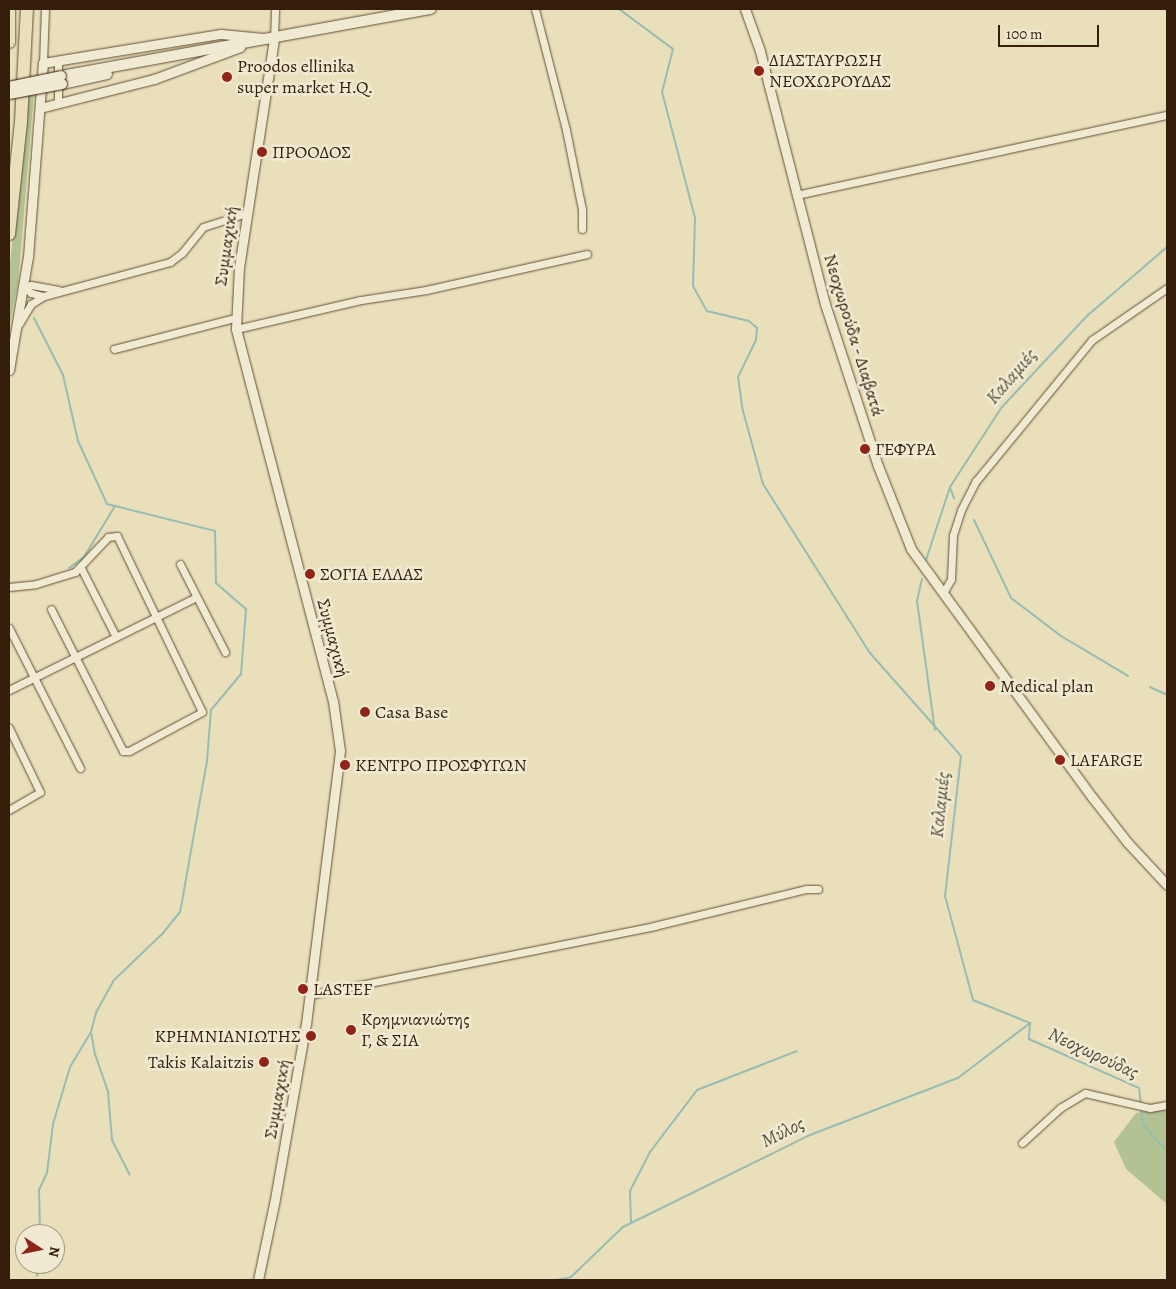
<!DOCTYPE html>
<html>
<head>
<meta charset="utf-8">
<style>
  body { margin:0 }
  #map { position:relative; width:1176px; height:1289px; overflow:hidden; background:#e9dfba; font-family:Alegreya,serif }
  div>[style] { position:absolute }
  .green>* { inset:0; background:#b3c292 }
  .stream>* { height:2px; margin:-1px; padding:0 1px; transform-origin:1px; border-radius:1px; background:#97bcb2 }
  .roads { filter:drop-shadow(0 0 1px #614e35) drop-shadow(0 0 1px #614e35) }
  .minor>* { height:7px; margin:-3.5px; padding:0 3.5px; transform-origin:3.5px; border-radius:3.5px; background:#f1ead2 }
  .tertiary>* { height:9px; margin:-4.5px; padding:0 4.5px; transform-origin:4.5px; border-radius:4.5px; background:#f1ead2 }
  .secondary>* { height:10px; margin:-5px; padding:0 5px; transform-origin:5px; border-radius:5px; background:#f1ead2 }
  .motorway>* { height:12px; margin:-6px; padding:0 6px; transform-origin:6px; border-radius:6px; background:#e9dfba }
  .bridges { filter:drop-shadow(0 0 1px #341d09) drop-shadow(0 0 1px #341d09) }
  .secondary-bridge>* { height:10px; margin:-5px; padding:0 5px; transform-origin:5px; border-radius:5px; background:#f1ead2 }
  .dots>* { width:14px; height:14px; translate:-50% -50%; box-sizing:border-box; border:2px solid #f1ead2; border-radius:50% }
  span { translate:-50% -50%; white-space:nowrap; text-align:center; line-height:1.15; -webkit-text-stroke:5px #f1ead2; paint-order:stroke }
  .poi-label { font-size:18px; color:#341d09 }
  .left { translate:0 -50%; text-align:left }
  .right { translate:-100% -50%; text-align:right }
  .street-label { font-size:18px; color:#341d09 }
  .water-label { font-size:19px; color:#524d3c; font-style:italic }
  .frame { position:absolute; inset:0; border:10px solid #341d09; pointer-events:none }
  .north { position:absolute; left:15px; top:1224px; width:50px; height:50px; box-sizing:border-box; background:#f1ead2; border:1px solid #a59882; border-radius:50%; rotate:101deg; font-size:14px; font-weight:700; line-height:20px; text-align:center; color:#341d09 }
  .north::after { content:''; display:block; margin:auto; width:18px; height:22px; background:#8f2418; clip-path:polygon(50% 0,100% 100%,50% 72%,0 100%) }
  .scale { position:absolute; left:998px; top:25px; width:101px; height:22px; box-sizing:border-box; border:2px solid #341d09; border-top:0; padding-left:6px; font-size:15px; line-height:18px; white-space:nowrap; color:#341d09; -webkit-text-stroke:4px #f1ead2; paint-order:stroke }
</style>
</head>
<body>
<div id="map">
  <div class="green">
    <i style="clip-path:polygon(34px 94px,18px 283px,9px 328px,9px 274px,27px 95px)"></i>
    <i style="clip-path:polygon(1167px 1108px,1167px 1204px,1126px 1169px,1114px 1142px,1136px 1113px)"></i>
  </div>
  <div class="stream">
    <i style="left:619px;top:9px;width:67px;rotate:36.5deg"></i>
    <i style="left:673px;top:49px;width:44px;rotate:104.3deg"></i>
    <i style="left:662px;top:92px;width:130px;rotate:75.3deg"></i>
    <i style="left:695px;top:218px;width:68px;rotate:91.7deg"></i>
    <i style="left:693px;top:286px;width:29px;rotate:61deg"></i>
    <i style="left:707px;top:311px;width:43px;rotate:13.4deg"></i>
    <i style="left:749px;top:321px;width:11px;rotate:41deg"></i>
    <i style="left:757px;top:328px;width:12px;rotate:95deg"></i>
    <i style="left:756px;top:340px;width:41px;rotate:115.9deg"></i>
    <i style="left:738px;top:377px;width:34px;rotate:82deg"></i>
    <i style="left:743px;top:411px;width:76px;rotate:74.7deg"></i>
    <i style="left:763px;top:484px;width:200px;rotate:57.7deg"></i>
    <i style="left:870px;top:653px;width:137px;rotate:48.5deg"></i>
    <i style="left:961px;top:756px;width:141px;rotate:96.5deg"></i>
    <i style="left:945px;top:896px;width:108px;rotate:74.9deg"></i>
    <i style="left:973px;top:1000px;width:61px;rotate:22deg"></i>
    <i style="left:1030px;top:1023px;width:16px;rotate:94deg"></i>
    <i style="left:1029px;top:1039px;width:120px;rotate:24deg"></i>
    <i style="left:1139px;top:1088px;width:16px;rotate:83deg"></i>
    <i style="left:34px;top:318px;width:64px;rotate:63deg"></i>
    <i style="left:63px;top:375px;width:68px;rotate:77.2deg"></i>
    <i style="left:78px;top:441px;width:69px;rotate:65.3deg"></i>
    <i style="left:107px;top:504px;width:111px;rotate:14deg"></i>
    <i style="left:215px;top:531px;width:52px;rotate:88.9deg"></i>
    <i style="left:216px;top:583px;width:40px;rotate:41deg"></i>
    <i style="left:246px;top:609px;width:65px;rotate:94.4deg"></i>
    <i style="left:241px;top:674px;width:47px;rotate:129.8deg"></i>
    <i style="left:211px;top:710px;width:51px;rotate:94.5deg"></i>
    <i style="left:207px;top:761px;width:153px;rotate:100.1deg"></i>
    <i style="left:180px;top:912px;width:28px;rotate:129deg"></i>
    <i style="left:162px;top:934px;width:66px;rotate:136.2deg"></i>
    <i style="left:114px;top:980px;width:38px;rotate:119deg"></i>
    <i style="left:96px;top:1013px;width:20px;rotate:105deg"></i>
    <i style="left:91px;top:1032px;width:22px;rotate:80deg"></i>
    <i style="left:95px;top:1054px;width:39px;rotate:71deg"></i>
    <i style="left:108px;top:1091px;width:49px;rotate:85.3deg"></i>
    <i style="left:112px;top:1140px;width:39px;rotate:63deg"></i>
    <i style="left:950px;top:488px;width:11px;rotate:68deg"></i>
    <i style="left:974px;top:520px;width:86px;rotate:64.6deg"></i>
    <i style="left:1011px;top:598px;width:63px;rotate:37.2deg"></i>
    <i style="left:1061px;top:636px;width:78px;rotate:30.8deg"></i>
    <i style="left:926px;top:560px;width:77px;rotate:-71.8deg"></i>
    <i style="left:950px;top:487px;width:95px;rotate:-57deg"></i>
    <i style="left:1002px;top:407px;width:125px;rotate:-47deg"></i>
    <i style="left:1087px;top:316px;width:106px;rotate:-40.8deg"></i>
    <i style="left:69px;top:568px;width:19px;rotate:-36deg"></i>
    <i style="left:84px;top:557px;width:60px;rotate:-58.7deg"></i>
    <i style="left:922px;top:579px;width:23px;rotate:103deg"></i>
    <i style="left:917px;top:601px;width:130px;rotate:82.1deg"></i>
    <i style="left:1150px;top:687px;width:19px;rotate:25deg"></i>
    <i style="left:1141px;top:1109px;width:16px;rotate:83deg"></i>
    <i style="left:1143px;top:1125px;width:35px;rotate:47deg"></i>
    <i style="left:631px;top:1222px;width:31px;rotate:-92deg"></i>
    <i style="left:630px;top:1191px;width:44px;rotate:-62.9deg"></i>
    <i style="left:650px;top:1152px;width:78px;rotate:-52.8deg"></i>
    <i style="left:697px;top:1090px;width:107px;rotate:-21.3deg"></i>
    <i style="left:40px;top:1234px;width:44px;rotate:-91.3deg"></i>
    <i style="left:39px;top:1190px;width:19px;rotate:-65deg"></i>
    <i style="left:47px;top:1173px;width:49px;rotate:-83deg"></i>
    <i style="left:53px;top:1124px;width:59px;rotate:-73.4deg"></i>
    <i style="left:70px;top:1067px;width:41px;rotate:-59deg"></i>
    <i style="left:37px;top:1276px;width:12px;rotate:-81deg"></i>
    <i style="left:556px;top:1280px;width:15px;rotate:-11deg"></i>
    <i style="left:571px;top:1277px;width:72px;rotate:-43.9deg"></i>
    <i style="left:623px;top:1227px;width:208px;rotate:-26.2deg"></i>
    <i style="left:810px;top:1135px;width:159px;rotate:-21.1deg"></i>
    <i style="left:958px;top:1078px;width:91px;rotate:-37.4deg"></i>
  </div>
  <div class="roads">
    <div class="minor">
      <i style="left:535px;top:9px;width:125px;rotate:75.6deg"></i>
      <i style="left:566px;top:130px;width:81px;rotate:78.6deg"></i>
      <i style="left:582px;top:209px;width:20px;rotate:90deg"></i>
      <i style="left:274px;top:39px;width:30px;rotate:-88deg"></i>
      <i style="left:58px;top:61px;width:43px;rotate:90deg"></i>
      <i style="left:43px;top:63px;width:54px;rotate:-87.9deg"></i>
      <i style="left:796px;top:195px;width:380px;rotate:-12.2deg"></i>
      <i style="left:24px;top:287px;width:7px;rotate:-16deg"></i>
      <i style="left:31px;top:285px;width:28px;rotate:10deg"></i>
      <i style="left:24px;top:287px;width:9px;rotate:41deg"></i>
      <i style="left:31px;top:293px;width:12px;rotate:14deg"></i>
      <i style="left:19px;top:324px;width:23px;rotate:-59deg"></i>
      <i style="left:31px;top:304px;width:15px;rotate:-32deg"></i>
      <i style="left:44px;top:296px;width:131px;rotate:-15.1deg"></i>
      <i style="left:170px;top:262px;width:15px;rotate:-37deg"></i>
      <i style="left:182px;top:253px;width:33px;rotate:-51deg"></i>
      <i style="left:203px;top:227px;width:46px;rotate:-17.7deg"></i>
      <i style="left:236px;top:329px;width:128px;rotate:-13.1deg"></i>
      <i style="left:361px;top:300px;width:66px;rotate:-8.7deg"></i>
      <i style="left:426px;top:290px;width:165px;rotate:-12.6deg"></i>
      <i style="left:114px;top:349px;width:125px;rotate:-14.4deg"></i>
      <i style="left:180px;top:564px;width:99px;rotate:62.9deg"></i>
      <i style="left:81px;top:568px;width:77px;rotate:63.1deg"></i>
      <i style="left:9px;top:587px;width:27px;rotate:-6deg"></i>
      <i style="left:36px;top:584px;width:41px;rotate:-17.1deg"></i>
      <i style="left:75px;top:572px;width:48px;rotate:-46.7deg"></i>
      <i style="left:108px;top:537px;width:9px;rotate:-6deg"></i>
      <i style="left:117px;top:536px;width:195px;rotate:64.2deg"></i>
      <i style="left:202px;top:712px;width:83px;rotate:151.9deg"></i>
      <i style="left:129px;top:751px;width:6px;rotate:180deg"></i>
      <i style="left:123px;top:751px;width:159px;rotate:-116.9deg"></i>
      <i style="left:943px;top:593px;width:16px;rotate:-60deg"></i>
      <i style="left:951px;top:579px;width:44px;rotate:-87.4deg"></i>
      <i style="left:953px;top:535px;width:26px;rotate:-72deg"></i>
      <i style="left:961px;top:510px;width:33px;rotate:-63deg"></i>
      <i style="left:976px;top:481px;width:183px;rotate:-50.6deg"></i>
      <i style="left:1092px;top:340px;width:91px;rotate:-34.7deg"></i>
      <i style="left:9px;top:628px;width:157px;rotate:63.1deg"></i>
      <i style="left:9px;top:690px;width:209px;rotate:-26.4deg"></i>
      <i style="left:9px;top:728px;width:71px;rotate:64.2deg"></i>
      <i style="left:40px;top:792px;width:36px;rotate:150deg"></i>
      <i style="left:310px;top:995px;width:351px;rotate:-11.3deg"></i>
      <i style="left:654px;top:926px;width:156px;rotate:-13.7deg"></i>
      <i style="left:806px;top:889px;width:12px"></i>
      <i style="left:1022px;top:1143px;width:52px;rotate:-42.6deg"></i>
      <i style="left:1060px;top:1108px;width:29px;rotate:-31deg"></i>
      <i style="left:1085px;top:1093px;width:67px;rotate:13deg"></i>
      <i style="left:1150px;top:1108px;width:17px;rotate:-10deg"></i>
    </div>
    <div class="tertiary">
      <i style="left:745px;top:9px;width:45px;rotate:70.3deg"></i>
      <i style="left:760px;top:51px;width:261px;rotate:75.6deg"></i>
      <i style="left:825px;top:304px;width:170px;rotate:71.9deg"></i>
      <i style="left:878px;top:466px;width:89px;rotate:68.3deg"></i>
      <i style="left:911px;top:549px;width:307px;rotate:53.9deg"></i>
      <i style="left:1092px;top:797px;width:58px;rotate:52deg"></i>
      <i style="left:1128px;top:843px;width:57px;rotate:47.1deg"></i>
      <i style="left:40px;top:108px;width:118px;rotate:-14.3deg"></i>
      <i style="left:154px;top:79px;width:92px;rotate:-20.4deg"></i>
      <i style="left:9px;top:370px;width:115px;rotate:-80.5deg"></i>
      <i style="left:28px;top:257px;width:195px;rotate:-85.6deg"></i>
      <i style="left:43px;top:63px;width:180px;rotate:-9.3deg"></i>
      <i style="left:221px;top:34px;width:53px;rotate:5.4deg"></i>
      <i style="left:274px;top:39px;width:231px;rotate:98.7deg"></i>
      <i style="left:239px;top:267px;width:62px;rotate:92.8deg"></i>
      <i style="left:236px;top:329px;width:384px;rotate:75.4deg"></i>
      <i style="left:333px;top:701px;width:50px;rotate:82deg"></i>
      <i style="left:340px;top:751px;width:274px;rotate:97.1deg"></i>
      <i style="left:306px;top:1023px;width:184px;rotate:100deg"></i>
      <i style="left:274px;top:1204px;width:78px;rotate:101.9deg"></i>
    </div>
    <div class="secondary">
      <i style="left:61px;top:76px;width:376px;rotate:-10.3deg"></i>
      <i style="left:62px;top:84px;width:46px;rotate:-12.5deg"></i>
    </div>
    <div class="motorway">
      <i style="left:9px;top:42px;width:33px;rotate:-90deg"></i>
      <i style="left:9px;top:234px;width:113px;rotate:-83.9deg"></i>
      <i style="left:21px;top:122px;width:113px;rotate:-87deg"></i>
    </div>
  </div>
  <div class="bridges">
    <div class="secondary-bridge">
      <i style="left:9px;top:87px;width:53px;rotate:-11.9deg"></i>
      <i style="left:9px;top:94px;width:54px;rotate:-10.7deg"></i>
    </div>
  </div>
  <div class="dots">
    <i style="left:759px;top:71px;background:#8f2418"></i>
    <i style="left:227px;top:77px;background:#8f2418"></i>
    <i style="left:262px;top:152px;background:#8f2418"></i>
    <i style="left:865px;top:449px;background:#8f2418"></i>
    <i style="left:310px;top:574px;background:#8f2418"></i>
    <i style="left:990px;top:686px;background:#8f2418"></i>
    <i style="left:365px;top:712px;background:#8f2418"></i>
    <i style="left:1060px;top:760px;background:#8f2418"></i>
    <i style="left:345px;top:765px;background:#8f2418"></i>
    <i style="left:303px;top:989px;background:#8f2418"></i>
    <i style="left:351px;top:1030px;background:#8f2418"></i>
    <i style="left:311px;top:1036px;background:#8f2418"></i>
    <i style="left:264px;top:1062px;background:#8f2418"></i>
  </div>
  <div class="poi-label">
    <span class="left" style="left:769px;top:71px">ΔΙΑΣΤΑΥΡΩΣΗ<br>ΝΕΟΧΩΡΟΥΔΑΣ</span>
    <span class="left" style="left:237px;top:77px">Proodos ellinika<br>super market H.Q.</span>
    <span class="left" style="left:272px;top:152px">ΠΡΟΟΔΟΣ</span>
    <span class="left" style="left:875px;top:449px">ΓΕΦΥΡΑ</span>
    <span class="left" style="left:320px;top:574px">ΣΟΓΙΑ ΕΛΛΑΣ</span>
    <span class="left" style="left:1000px;top:686px">Medical plan</span>
    <span class="left" style="left:375px;top:712px">Casa Base</span>
    <span class="left" style="left:1070px;top:760px">LAFARGE</span>
    <span class="left" style="left:355px;top:765px">ΚΕΝΤΡΟ ΠΡΟΣΦΥΓΩΝ</span>
    <span class="left" style="left:313px;top:989px">LASTEF</span>
    <span class="left" style="left:361px;top:1030px">Κρημνιανιώτης<br>Γ, &amp; ΣΙΑ</span>
    <span class="right" style="left:301px;top:1036px">ΚΡΗΜΝΙΑΝΙΩΤΗΣ</span>
    <span class="right" style="left:254px;top:1062px">Takis Kalaitzis</span>
  </div>
  <div class="street-label">
    <span style="left:226px;top:246px;rotate:-82deg">Συμμαχική</span>
    <span style="left:854px;top:335px;rotate:73deg">Νεοχωρούδα - Διαβατά</span>
    <span style="left:333px;top:638px;rotate:75deg">Συμμαχική</span>
    <span style="left:277px;top:1099px;rotate:-80deg">Συμμαχική</span>
  </div>
  <div class="water-label">
    <span style="left:1012px;top:377px;rotate:-49deg">Καλαμιές</span>
    <span style="left:941px;top:805px;rotate:-84deg">Καλαμιές</span>
    <span style="left:1093px;top:1054px;rotate:25deg">Νεοχωρούδας</span>
    <span style="left:783px;top:1133px;rotate:-26deg">Μύλος</span>
  </div>
  <div class="frame"></div>
  <div class="north">N</div>
  <div class="scale">100 m</div>
</div>
</body>
</html>
